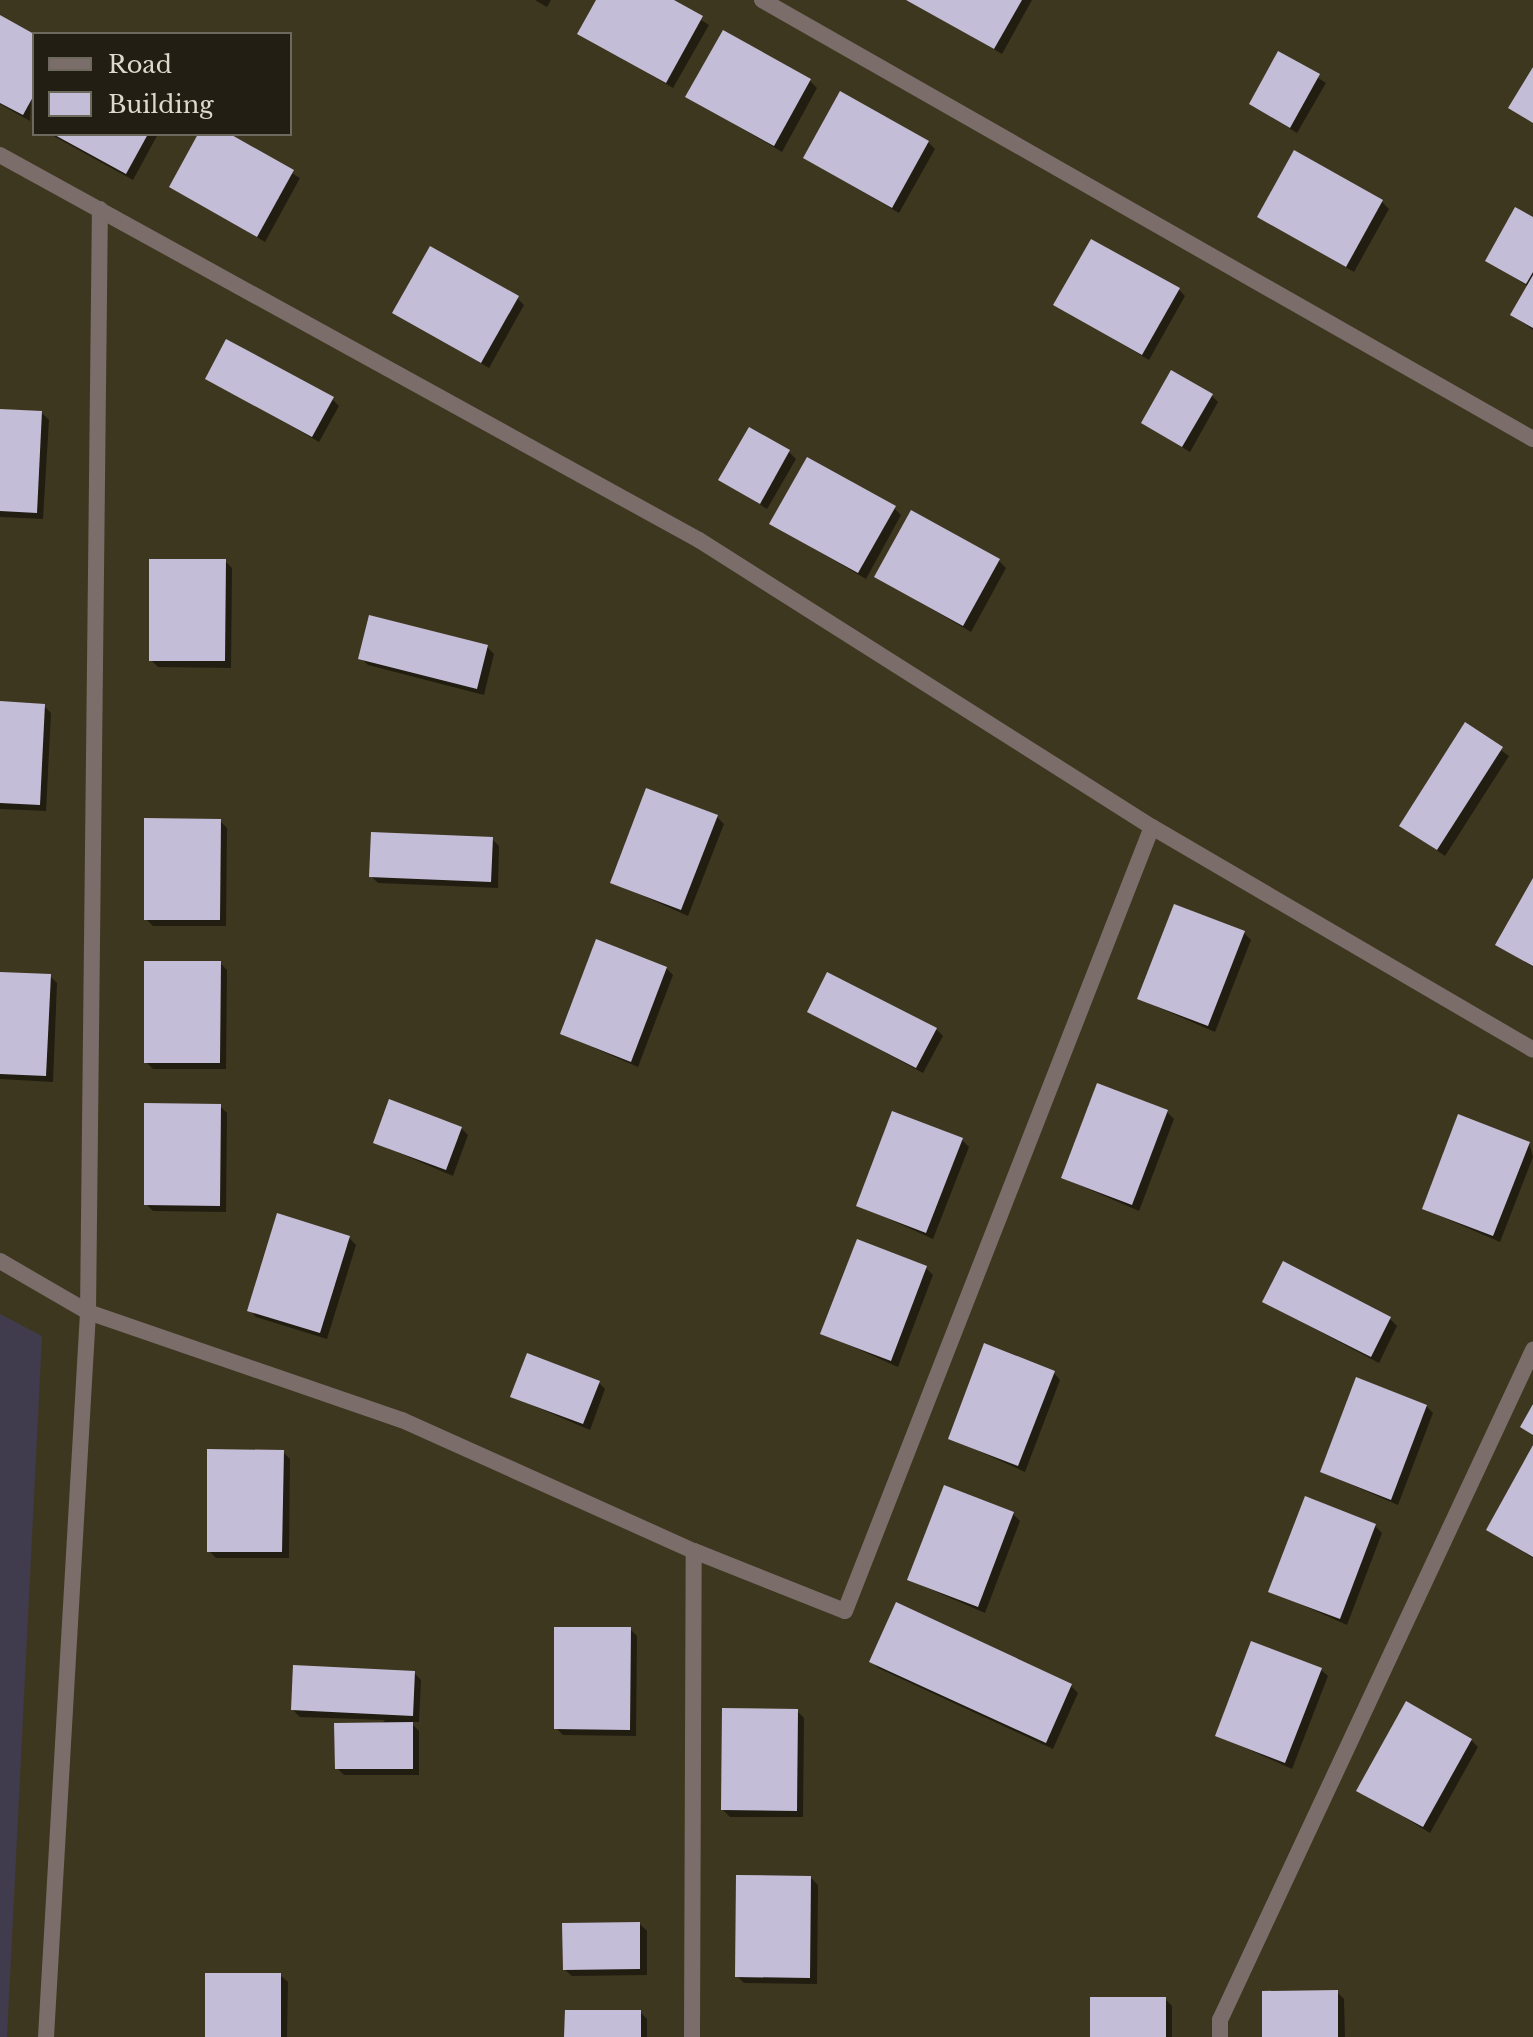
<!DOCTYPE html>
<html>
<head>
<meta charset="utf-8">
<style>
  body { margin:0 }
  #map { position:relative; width:1533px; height:2037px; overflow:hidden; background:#3e371f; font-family:"Libre Baskerville",serif }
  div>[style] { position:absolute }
  .education>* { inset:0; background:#403c4d }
  .shadow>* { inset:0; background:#0007 }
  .building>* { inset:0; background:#c4bdd8 }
  .street>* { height:16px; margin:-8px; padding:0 8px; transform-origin:8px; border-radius:8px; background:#7b6d6a }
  span { translate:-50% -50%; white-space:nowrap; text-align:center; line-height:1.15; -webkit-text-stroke:8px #221e14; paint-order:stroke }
  .legend { position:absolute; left:32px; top:32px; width:260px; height:104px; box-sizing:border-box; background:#221e14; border:2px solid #6d695d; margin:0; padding:10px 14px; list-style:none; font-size:24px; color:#ddd9cb }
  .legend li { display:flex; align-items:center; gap:16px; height:40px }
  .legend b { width:40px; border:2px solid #6d695d }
</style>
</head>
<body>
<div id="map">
  <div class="education">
    <i style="clip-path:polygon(0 1314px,42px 1336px,7px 2037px,0 2037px)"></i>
  </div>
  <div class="shadow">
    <i style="clip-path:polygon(535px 0,551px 0,547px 7px)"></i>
    <i style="clip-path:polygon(598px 0,669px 0,709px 25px,673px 88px,580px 33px)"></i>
    <i style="clip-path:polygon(909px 0,1032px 0,1002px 54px)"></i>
    <i style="clip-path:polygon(0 17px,34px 36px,30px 121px,0 104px)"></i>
    <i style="clip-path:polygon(1279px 53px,1326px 83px,1297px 133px,1251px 104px)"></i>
    <i style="clip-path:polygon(810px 81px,817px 88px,782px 152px,688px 97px)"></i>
    <i style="clip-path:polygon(50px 134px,158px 134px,133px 180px)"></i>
    <i style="clip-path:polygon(200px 134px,226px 134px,300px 178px,265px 242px,171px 186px)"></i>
    <i style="clip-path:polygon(928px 142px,935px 149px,899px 213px,805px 158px)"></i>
    <i style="clip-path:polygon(1382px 202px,1389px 209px,1354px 272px,1260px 217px)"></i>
    <i style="clip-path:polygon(1533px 219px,1533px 330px,1513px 315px,1529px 287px,1487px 260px)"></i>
    <i style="clip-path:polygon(1178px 289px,1185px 296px,1149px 360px,1056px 305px)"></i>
    <i style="clip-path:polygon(517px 298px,524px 305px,489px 368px,395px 313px)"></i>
    <i style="clip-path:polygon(207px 378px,332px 399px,339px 406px,319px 442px)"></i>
    <i style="clip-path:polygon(1211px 395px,1218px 402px,1190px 452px,1143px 423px)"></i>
    <i style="clip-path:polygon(0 411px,42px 413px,49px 420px,43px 519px,0 517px)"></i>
    <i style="clip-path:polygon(789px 452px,796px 459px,767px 509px,721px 480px)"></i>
    <i style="clip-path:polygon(894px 508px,901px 515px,866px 579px,772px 524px)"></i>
    <i style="clip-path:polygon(225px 561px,232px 568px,231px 668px,158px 667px,151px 660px)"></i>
    <i style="clip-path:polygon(999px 561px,1006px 568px,971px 632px,877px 577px)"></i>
    <i style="clip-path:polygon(487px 647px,494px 654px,484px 695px,368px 665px,361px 658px)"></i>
    <i style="clip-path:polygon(0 703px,44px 706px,51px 713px,46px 811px,0 809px)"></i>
    <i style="clip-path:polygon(1466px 725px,1509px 756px,1445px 856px,1402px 826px)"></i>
    <i style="clip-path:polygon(717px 817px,724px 824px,688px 916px,612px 882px)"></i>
    <i style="clip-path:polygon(220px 821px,227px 828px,226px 926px,153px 926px,146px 919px)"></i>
    <i style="clip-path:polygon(492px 839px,499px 846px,498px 888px,378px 883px,371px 876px)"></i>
    <i style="clip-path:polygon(1533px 882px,1533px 967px,1498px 945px)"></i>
    <i style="clip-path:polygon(1244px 933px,1251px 940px,1215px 1032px,1139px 999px)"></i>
    <i style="clip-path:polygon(220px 963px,227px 970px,226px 1069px,153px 1069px,146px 1062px)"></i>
    <i style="clip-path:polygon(666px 968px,673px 975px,638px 1067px,562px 1034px)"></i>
    <i style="clip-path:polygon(0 974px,50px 976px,57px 983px,53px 1082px,0 1079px)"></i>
    <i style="clip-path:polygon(810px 1012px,936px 1029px,943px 1036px,923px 1073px)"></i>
    <i style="clip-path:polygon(220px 1106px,227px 1113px,226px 1212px,153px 1211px,146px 1204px)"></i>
    <i style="clip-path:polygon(1167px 1112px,1174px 1119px,1139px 1211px,1063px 1178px)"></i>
    <i style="clip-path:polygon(461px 1128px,468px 1135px,453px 1176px,376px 1143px)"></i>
    <i style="clip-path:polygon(962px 1140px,969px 1147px,933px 1239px,858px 1205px)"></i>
    <i style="clip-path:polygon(1529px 1143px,1533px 1157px,1500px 1242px,1424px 1209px)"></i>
    <i style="clip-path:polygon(349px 1238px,356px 1245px,327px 1339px,256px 1317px,250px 1310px)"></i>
    <i style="clip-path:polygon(926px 1268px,933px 1275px,898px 1367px,822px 1333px)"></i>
    <i style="clip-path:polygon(1264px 1302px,1390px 1319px,1397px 1326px,1379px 1363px)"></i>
    <i style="clip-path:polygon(1054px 1373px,1060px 1380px,1025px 1472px,950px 1438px)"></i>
    <i style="clip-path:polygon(598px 1382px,605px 1389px,590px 1430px,513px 1397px)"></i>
    <i style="clip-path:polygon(1426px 1406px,1433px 1413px,1398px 1505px,1322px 1472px)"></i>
    <i style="clip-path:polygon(1533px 1449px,1533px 1558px,1488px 1530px)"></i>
    <i style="clip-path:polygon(283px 1452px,290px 1459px,289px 1558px,216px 1558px,209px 1551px)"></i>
    <i style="clip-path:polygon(1013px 1514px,1020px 1521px,985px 1613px,909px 1580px)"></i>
    <i style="clip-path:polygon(1375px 1526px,1382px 1533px,1347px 1625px,1271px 1591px)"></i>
    <i style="clip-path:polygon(897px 1605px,1071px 1686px,1078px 1693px,1053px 1749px,878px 1668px,871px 1661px)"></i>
    <i style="clip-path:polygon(630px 1629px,637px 1636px,636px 1736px,563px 1735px,556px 1728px)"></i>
    <i style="clip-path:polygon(1321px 1670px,1328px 1676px,1292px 1769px,1217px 1735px)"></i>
    <i style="clip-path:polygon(414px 1673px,421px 1680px,419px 1722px,410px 1722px,419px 1731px,419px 1775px,344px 1775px,337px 1768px,385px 1720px,300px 1717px,293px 1710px)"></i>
    <i style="clip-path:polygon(797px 1711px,804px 1718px,803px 1817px,730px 1817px,723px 1810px)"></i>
    <i style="clip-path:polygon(1471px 1740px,1478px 1747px,1430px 1833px,1359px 1790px)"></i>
    <i style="clip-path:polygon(811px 1878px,818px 1885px,817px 1984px,744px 1983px,737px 1976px)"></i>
    <i style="clip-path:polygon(640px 1924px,647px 1931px,647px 1975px,572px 1976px,565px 1970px)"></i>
    <i style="clip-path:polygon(280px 1975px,288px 1982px,287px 2037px,207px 2037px)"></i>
    <i style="clip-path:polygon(1337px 1992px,1344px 1999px,1345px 2037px,1264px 2037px)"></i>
    <i style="clip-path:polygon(1165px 1999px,1172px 2006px,1172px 2037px,1092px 2037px)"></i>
    <i style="clip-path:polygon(640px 2012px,647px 2019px,647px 2037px,566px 2037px)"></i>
  </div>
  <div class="building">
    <i style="clip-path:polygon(596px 0,674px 0,703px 16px,666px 83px,577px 34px)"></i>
    <i style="clip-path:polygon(906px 0,1022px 0,994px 49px)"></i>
    <i style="clip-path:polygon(0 15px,34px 34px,34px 95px,23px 115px,0 103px)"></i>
    <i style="clip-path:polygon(723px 30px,811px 79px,774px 146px,685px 97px)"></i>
    <i style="clip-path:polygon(1278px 51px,1320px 74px,1290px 128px,1249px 104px)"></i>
    <i style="clip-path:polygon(1533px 67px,1533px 123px,1508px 108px)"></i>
    <i style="clip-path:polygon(840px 91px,929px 141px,892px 208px,803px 158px)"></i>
    <i style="clip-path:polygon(53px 134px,148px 134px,126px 174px)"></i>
    <i style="clip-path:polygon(198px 134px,230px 134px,294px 170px,257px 237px,169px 187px)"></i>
    <i style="clip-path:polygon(1294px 150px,1383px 200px,1346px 267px,1257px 217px)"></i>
    <i style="clip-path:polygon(1515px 207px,1533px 217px,1533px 272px,1526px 284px,1485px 261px)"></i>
    <i style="clip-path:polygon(1091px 239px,1180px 288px,1142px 355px,1053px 305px)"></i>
    <i style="clip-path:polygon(430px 246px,519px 296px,481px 363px,392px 313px)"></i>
    <i style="clip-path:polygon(1533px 275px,1533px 328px,1510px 315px)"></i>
    <i style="clip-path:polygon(226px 339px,334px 397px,312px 437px,205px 379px)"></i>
    <i style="clip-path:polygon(1171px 370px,1213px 394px,1182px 447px,1141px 423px)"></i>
    <i style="clip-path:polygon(0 409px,42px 411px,37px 513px,0 511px)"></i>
    <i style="clip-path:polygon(749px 427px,790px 450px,760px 504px,718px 480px)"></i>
    <i style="clip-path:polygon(807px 457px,896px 506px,858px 573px,769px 524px)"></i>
    <i style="clip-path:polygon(911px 510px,1000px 559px,963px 626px,874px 577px)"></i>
    <i style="clip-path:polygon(149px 559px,226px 559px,225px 661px,149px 661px)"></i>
    <i style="clip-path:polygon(369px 615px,488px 645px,477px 689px,358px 659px)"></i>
    <i style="clip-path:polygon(0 701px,45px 704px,40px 805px,0 803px)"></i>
    <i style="clip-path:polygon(1465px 722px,1503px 747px,1437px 850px,1399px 826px)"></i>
    <i style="clip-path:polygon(646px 788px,718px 815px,681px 910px,610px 883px)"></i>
    <i style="clip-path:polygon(144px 818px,221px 819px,220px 920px,144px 920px)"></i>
    <i style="clip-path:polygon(371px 832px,493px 837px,491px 882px,369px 877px)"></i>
    <i style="clip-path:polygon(1533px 878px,1533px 966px,1495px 945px)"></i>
    <i style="clip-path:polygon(1174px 904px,1245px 931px,1208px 1026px,1137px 999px)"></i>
    <i style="clip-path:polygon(596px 939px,667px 967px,631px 1062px,560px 1034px)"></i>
    <i style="clip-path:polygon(144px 961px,221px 961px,220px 1063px,144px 1063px)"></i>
    <i style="clip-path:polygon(0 972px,51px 974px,46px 1076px,0 1074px)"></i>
    <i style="clip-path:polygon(827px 972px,937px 1028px,916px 1068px,807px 1012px)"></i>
    <i style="clip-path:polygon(1097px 1083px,1168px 1110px,1132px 1205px,1061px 1178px)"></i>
    <i style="clip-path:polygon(389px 1099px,462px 1127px,446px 1170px,373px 1143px)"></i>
    <i style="clip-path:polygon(144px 1103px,221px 1104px,220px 1206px,144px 1205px)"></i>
    <i style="clip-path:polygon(892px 1111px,963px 1138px,926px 1233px,856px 1206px)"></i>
    <i style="clip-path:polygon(1458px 1114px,1530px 1142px,1493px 1236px,1422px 1209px)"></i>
    <i style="clip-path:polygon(277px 1213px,350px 1236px,320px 1333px,247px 1311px)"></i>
    <i style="clip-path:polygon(857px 1239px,927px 1266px,891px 1361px,820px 1334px)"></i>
    <i style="clip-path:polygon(1283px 1261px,1391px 1317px,1371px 1357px,1262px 1302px)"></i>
    <i style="clip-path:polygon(984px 1343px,1055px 1371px,1018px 1466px,948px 1439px)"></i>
    <i style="clip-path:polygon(527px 1353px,600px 1381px,583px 1424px,510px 1397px)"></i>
    <i style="clip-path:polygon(1356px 1377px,1427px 1405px,1391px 1500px,1320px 1472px)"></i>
    <i style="clip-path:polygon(1533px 1404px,1533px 1435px,1520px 1427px)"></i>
    <i style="clip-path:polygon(1533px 1445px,1533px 1557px,1486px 1530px)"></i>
    <i style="clip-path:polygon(207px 1449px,284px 1450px,282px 1552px,207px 1552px)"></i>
    <i style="clip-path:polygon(944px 1485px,1014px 1512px,978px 1607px,907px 1580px)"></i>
    <i style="clip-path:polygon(1305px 1496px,1376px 1524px,1340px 1619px,1268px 1592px)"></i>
    <i style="clip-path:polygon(896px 1602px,1072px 1684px,1046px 1743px,869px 1662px)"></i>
    <i style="clip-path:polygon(554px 1627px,631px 1627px,630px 1730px,554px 1729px)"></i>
    <i style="clip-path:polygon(1251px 1641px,1322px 1668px,1285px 1763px,1215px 1736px)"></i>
    <i style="clip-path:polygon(293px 1665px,415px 1671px,413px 1716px,291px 1710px)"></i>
    <i style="clip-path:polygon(1406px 1701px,1472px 1739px,1423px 1827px,1356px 1791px)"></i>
    <i style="clip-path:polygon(722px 1708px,798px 1709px,797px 1811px,721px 1810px)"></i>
    <i style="clip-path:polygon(413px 1722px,413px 1769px,335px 1769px,334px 1723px)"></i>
    <i style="clip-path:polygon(736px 1875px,811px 1876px,810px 1978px,735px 1977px)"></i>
    <i style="clip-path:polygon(640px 1922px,640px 1969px,563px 1970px,562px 1923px)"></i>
    <i style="clip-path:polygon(205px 1973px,281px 1973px,281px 2037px,205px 2037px)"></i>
    <i style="clip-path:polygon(1338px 1990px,1338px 2037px,1262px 2037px,1262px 1991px)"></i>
    <i style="clip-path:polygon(1090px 1997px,1166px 1997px,1166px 2037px,1090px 2037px)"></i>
    <i style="clip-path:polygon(565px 2010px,641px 2010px,641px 2037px,564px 2037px)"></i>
  </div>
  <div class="street">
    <i style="left:762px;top:0;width:887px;rotate:29.66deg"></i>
    <i style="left:0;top:155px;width:798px;rotate:28.85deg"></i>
    <i style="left:699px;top:540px;width:536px;rotate:32.36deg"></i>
    <i style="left:1152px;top:827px;width:441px;rotate:30.3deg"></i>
    <i style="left:0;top:1261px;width:102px;rotate:30.1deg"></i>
    <i style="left:88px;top:1312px;width:332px;rotate:19deg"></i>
    <i style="left:402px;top:1420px;width:320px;rotate:24.2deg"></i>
    <i style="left:694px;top:1551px;width:162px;rotate:21.7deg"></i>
    <i style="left:845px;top:1611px;width:842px;rotate:-68.62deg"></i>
    <i style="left:46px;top:2037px;width:726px;rotate:-86.68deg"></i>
    <i style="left:88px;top:1312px;width:1103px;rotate:-89.38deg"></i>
    <i style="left:692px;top:2037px;width:486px;rotate:-89.8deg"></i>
    <i style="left:1220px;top:2037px;width:17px;rotate:-90deg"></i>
    <i style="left:1220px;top:2020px;width:740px;rotate:-64.96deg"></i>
  </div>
  <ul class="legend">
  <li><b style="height:10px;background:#7b6d6a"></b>Road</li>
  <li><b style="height:22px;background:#c4bdd8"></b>Building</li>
  </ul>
</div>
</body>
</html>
